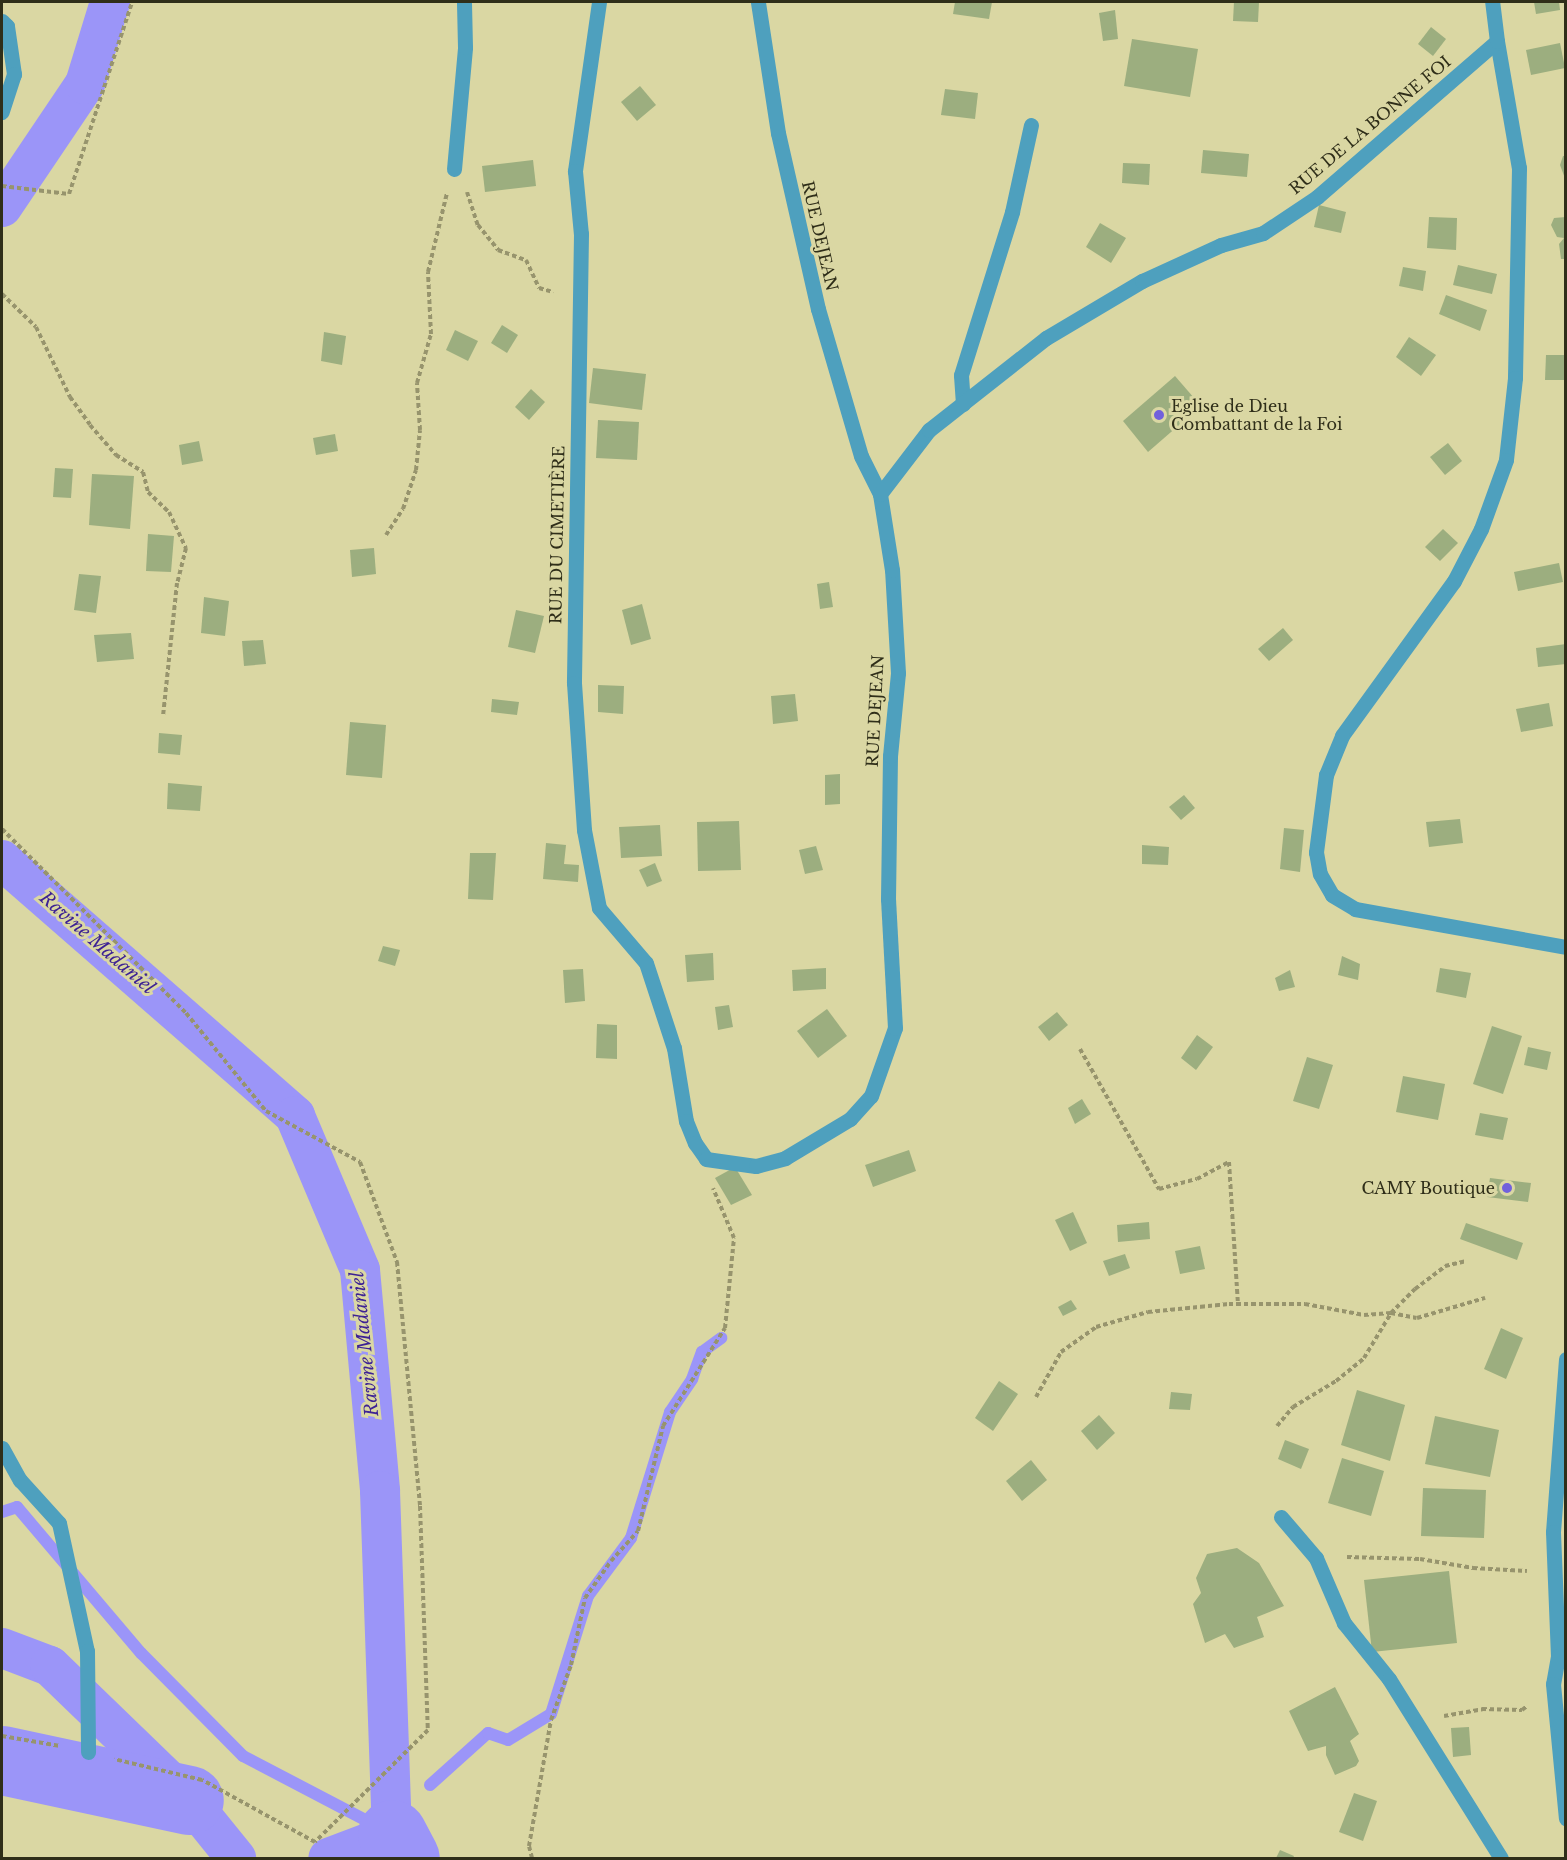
<!DOCTYPE html>
<html>
<head>
<meta charset="utf-8">
<style>
  body { margin:0 }
  #map { position:relative; width:1567px; height:1860px; overflow:hidden; background:#dad7a3; font-family:"Libre Baskerville",serif }
  div>[style] { position:absolute }
  .stream>* { height:12px; margin:-6px; padding:0 6px; transform-origin:6px; border-radius:6px; background:#9b95f8 }
  .canal>* { height:40px; margin:-20px; padding:0 20px; transform-origin:20px; border-radius:20px; background:#9b95f8 }
  .river>* { height:69px; margin:-34.5px; padding:0 34.5px; transform-origin:34.5px; border-radius:34.5px; background:#9b95f8 }
  .building>* { inset:0; background:#9cae7f }
  .path>* { height:4px; margin-top:-2px; transform-origin:0; background:repeating-linear-gradient(90deg,#97946d 0 4.5px,transparent 0 7.5px) }
  .minor>* { height:15px; margin:-7.5px; padding:0 7.5px; transform-origin:7.5px; border-radius:7.5px; background:#4ea0be }
  .dots>* { width:16px; height:16px; translate:-50% -50%; box-sizing:border-box; border:3px solid #dad7a3; border-radius:50% }
  span { translate:-50% -50%; white-space:nowrap; text-align:center; line-height:1.15; -webkit-text-stroke:6px #dad7a3; paint-order:stroke }
  .street-label { font-size:16px; color:#2f2e19 }
  .poi-label { font-size:16px; color:#2f2e19 }
  .left { translate:0 -50%; text-align:left }
  .right { translate:-100% -50%; text-align:right }
  .water-label { font-size:18px; color:#3d2294; font-style:italic }
  .frame { position:absolute; inset:0; border:3px solid #2f2e19; pointer-events:none }
</style>
</head>
<body>
<div id="map">
  <div class="stream">
    <i style="left:2px;top:1512px;width:16px;rotate:-18deg"></i>
    <i style="left:17px;top:1507px;width:192px;rotate:49.7deg"></i>
    <i style="left:141px;top:1653px;width:145px;rotate:45.3deg"></i>
    <i style="left:243px;top:1756px;width:168px;rotate:27.6deg"></i>
    <i style="left:430px;top:1785px;width:78px;rotate:-41.9deg"></i>
    <i style="left:488px;top:1733px;width:21px;rotate:19deg"></i>
    <i style="left:508px;top:1740px;width:50px;rotate:-31.2deg"></i>
    <i style="left:551px;top:1714px;width:124px;rotate:-72.6deg"></i>
    <i style="left:588px;top:1596px;width:72px;rotate:-53.4deg"></i>
    <i style="left:631px;top:1538px;width:132px;rotate:-72.8deg"></i>
    <i style="left:670px;top:1412px;width:40px;rotate:-56deg"></i>
    <i style="left:692px;top:1379px;width:29px;rotate:-70deg"></i>
    <i style="left:702px;top:1352px;width:24px;rotate:-36deg"></i>
  </div>
  <div class="canal">
    <i style="left:2px;top:207px;width:148px;rotate:-56deg"></i>
    <i style="left:85px;top:84px;width:86px;rotate:-73deg"></i>
    <i style="left:2px;top:860px;width:389px;rotate:41.1deg"></i>
    <i style="left:295px;top:1116px;width:167px;rotate:67.1deg"></i>
    <i style="left:360px;top:1270px;width:222px;rotate:84.8deg"></i>
    <i style="left:380px;top:1491px;width:343px;rotate:88deg"></i>
    <i style="left:392px;top:1834px;width:68px;rotate:159.4deg"></i>
    <i style="left:2px;top:1648px;width:51px;rotate:20.6deg"></i>
    <i style="left:50px;top:1666px;width:193px;rotate:44deg"></i>
    <i style="left:189px;top:1800px;width:75px;rotate:51deg"></i>
  </div>
  <div class="river">
    <i style="left:2px;top:1760px;width:191px;rotate:12.1deg"></i>
    <i style="left:392px;top:1834px;width:27px;rotate:62deg"></i>
  </div>
  <div class="building">
    <i style="clip-path:polygon(955px 2px,992px 2px,989px 19px,953px 14px)"></i>
    <i style="clip-path:polygon(1234px 2px,1259px 2px,1258px 22px,1233px 21px)"></i>
    <i style="clip-path:polygon(1534px 2px,1559px 2px,1560px 10px,1536px 14px)"></i>
    <i style="clip-path:polygon(1115px 10px,1118px 39px,1103px 41px,1099px 13px)"></i>
    <i style="clip-path:polygon(1431px 27px,1446px 39px,1433px 56px,1418px 44px)"></i>
    <i style="clip-path:polygon(1132px 39px,1198px 49px,1190px 97px,1124px 86px)"></i>
    <i style="clip-path:polygon(1560px 43px,1565px 68px,1531px 75px,1526px 50px)"></i>
    <i style="clip-path:polygon(640px 86px,656px 105px,637px 121px,621px 102px)"></i>
    <i style="clip-path:polygon(945px 89px,978px 93px,975px 119px,941px 115px)"></i>
    <i style="clip-path:polygon(1203px 150px,1249px 154px,1247px 177px,1201px 173px)"></i>
    <i style="clip-path:polygon(1563px 156px,1566px 156px,1566px 181px,1560px 165px)"></i>
    <i style="clip-path:polygon(533px 160px,536px 186px,485px 192px,482px 166px)"></i>
    <i style="clip-path:polygon(1123px 163px,1150px 164px,1149px 185px,1122px 183px)"></i>
    <i style="clip-path:polygon(1319px 205px,1346px 212px,1341px 233px,1314px 227px)"></i>
    <i style="clip-path:polygon(1429px 217px,1457px 218px,1456px 250px,1427px 248px)"></i>
    <i style="clip-path:polygon(1566px 217px,1566px 259px,1561px 259px,1559px 244px,1564px 238px,1557px 237px,1551px 225px,1554px 218px)"></i>
    <i style="clip-path:polygon(1100px 223px,1126px 238px,1111px 263px,1086px 247px)"></i>
    <i style="clip-path:polygon(1458px 265px,1497px 274px,1492px 294px,1453px 285px)"></i>
    <i style="clip-path:polygon(1403px 267px,1426px 271px,1423px 291px,1399px 286px)"></i>
    <i style="clip-path:polygon(1446px 295px,1487px 310px,1480px 331px,1439px 314px)"></i>
    <i style="clip-path:polygon(502px 325px,518px 335px,507px 353px,491px 343px)"></i>
    <i style="clip-path:polygon(455px 330px,478px 341px,468px 361px,446px 350px)"></i>
    <i style="clip-path:polygon(324px 332px,346px 336px,342px 365px,321px 361px)"></i>
    <i style="clip-path:polygon(1409px 337px,1436px 355px,1421px 376px,1396px 357px)"></i>
    <i style="clip-path:polygon(1546px 355px,1566px 355px,1566px 380px,1545px 380px)"></i>
    <i style="clip-path:polygon(593px 368px,646px 374px,642px 410px,589px 403px)"></i>
    <i style="clip-path:polygon(1175px 376px,1201px 406px,1148px 452px,1123px 421px)"></i>
    <i style="clip-path:polygon(531px 389px,545px 402px,529px 420px,515px 407px)"></i>
    <i style="clip-path:polygon(598px 420px,639px 422px,637px 460px,596px 458px)"></i>
    <i style="clip-path:polygon(335px 434px,338px 451px,316px 455px,313px 438px)"></i>
    <i style="clip-path:polygon(199px 441px,203px 461px,182px 465px,179px 445px)"></i>
    <i style="clip-path:polygon(1448px 443px,1462px 461px,1445px 475px,1430px 457px)"></i>
    <i style="clip-path:polygon(55px 468px,73px 469px,71px 498px,53px 497px)"></i>
    <i style="clip-path:polygon(92px 474px,134px 476px,130px 529px,89px 525px)"></i>
    <i style="clip-path:polygon(1443px 529px,1458px 543px,1440px 561px,1425px 547px)"></i>
    <i style="clip-path:polygon(148px 534px,174px 536px,171px 572px,146px 571px)"></i>
    <i style="clip-path:polygon(374px 548px,376px 574px,352px 577px,350px 550px)"></i>
    <i style="clip-path:polygon(1559px 563px,1563px 582px,1518px 591px,1514px 572px)"></i>
    <i style="clip-path:polygon(79px 574px,101px 576px,96px 613px,74px 610px)"></i>
    <i style="clip-path:polygon(829px 582px,833px 607px,820px 609px,817px 584px)"></i>
    <i style="clip-path:polygon(204px 597px,229px 601px,225px 636px,201px 633px)"></i>
    <i style="clip-path:polygon(642px 604px,651px 639px,631px 645px,622px 610px)"></i>
    <i style="clip-path:polygon(516px 610px,544px 616px,535px 653px,508px 647px)"></i>
    <i style="clip-path:polygon(1283px 628px,1293px 640px,1269px 661px,1258px 649px)"></i>
    <i style="clip-path:polygon(131px 633px,134px 659px,97px 662px,94px 635px)"></i>
    <i style="clip-path:polygon(263px 640px,266px 664px,244px 666px,242px 641px)"></i>
    <i style="clip-path:polygon(1566px 644px,1566px 664px,1538px 667px,1536px 648px)"></i>
    <i style="clip-path:polygon(598px 685px,624px 686px,623px 714px,598px 712px)"></i>
    <i style="clip-path:polygon(795px 694px,798px 721px,773px 724px,771px 696px)"></i>
    <i style="clip-path:polygon(492px 699px,519px 702px,517px 715px,491px 712px)"></i>
    <i style="clip-path:polygon(1549px 703px,1553px 726px,1521px 732px,1516px 709px)"></i>
    <i style="clip-path:polygon(350px 722px,386px 725px,382px 778px,346px 775px)"></i>
    <i style="clip-path:polygon(159px 733px,182px 735px,180px 755px,158px 753px)"></i>
    <i style="clip-path:polygon(840px 774px,840px 804px,825px 805px,825px 775px)"></i>
    <i style="clip-path:polygon(168px 783px,202px 786px,200px 811px,167px 809px)"></i>
    <i style="clip-path:polygon(1184px 795px,1195px 808px,1181px 820px,1169px 807px)"></i>
    <i style="clip-path:polygon(1460px 819px,1463px 843px,1429px 847px,1426px 822px)"></i>
    <i style="clip-path:polygon(739px 821px,741px 870px,698px 871px,697px 822px)"></i>
    <i style="clip-path:polygon(660px 825px,662px 856px,621px 858px,619px 827px)"></i>
    <i style="clip-path:polygon(1284px 828px,1304px 830px,1300px 872px,1280px 869px)"></i>
    <i style="clip-path:polygon(546px 843px,566px 845px,564px 864px,579px 865px,578px 882px,543px 879px)"></i>
    <i style="clip-path:polygon(1142px 845px,1169px 847px,1168px 865px,1142px 864px)"></i>
    <i style="clip-path:polygon(816px 846px,823px 870px,805px 874px,799px 850px)"></i>
    <i style="clip-path:polygon(470px 853px,496px 853px,493px 900px,468px 899px)"></i>
    <i style="clip-path:polygon(655px 863px,662px 881px,647px 887px,639px 870px)"></i>
    <i style="clip-path:polygon(383px 946px,400px 950px,395px 966px,378px 961px)"></i>
    <i style="clip-path:polygon(713px 953px,714px 980px,687px 982px,685px 955px)"></i>
    <i style="clip-path:polygon(1342px 956px,1360px 964px,1358px 980px,1338px 975px)"></i>
    <i style="clip-path:polygon(826px 968px,826px 989px,793px 991px,792px 970px)"></i>
    <i style="clip-path:polygon(1440px 968px,1471px 973px,1466px 998px,1436px 992px)"></i>
    <i style="clip-path:polygon(583px 969px,585px 1001px,565px 1003px,563px 970px)"></i>
    <i style="clip-path:polygon(1290px 970px,1295px 987px,1279px 991px,1275px 978px)"></i>
    <i style="clip-path:polygon(729px 1005px,733px 1027px,718px 1030px,715px 1007px)"></i>
    <i style="clip-path:polygon(827px 1009px,847px 1036px,818px 1058px,797px 1031px)"></i>
    <i style="clip-path:polygon(1057px 1012px,1068px 1025px,1049px 1041px,1038px 1027px)"></i>
    <i style="clip-path:polygon(597px 1024px,617px 1025px,617px 1059px,596px 1058px)"></i>
    <i style="clip-path:polygon(1492px 1026px,1522px 1036px,1503px 1094px,1473px 1084px)"></i>
    <i style="clip-path:polygon(1197px 1035px,1213px 1047px,1196px 1070px,1181px 1058px)"></i>
    <i style="clip-path:polygon(1528px 1047px,1551px 1052px,1547px 1070px,1524px 1065px)"></i>
    <i style="clip-path:polygon(1307px 1057px,1333px 1065px,1319px 1109px,1293px 1101px)"></i>
    <i style="clip-path:polygon(1403px 1076px,1445px 1084px,1438px 1120px,1396px 1112px)"></i>
    <i style="clip-path:polygon(1082px 1099px,1091px 1114px,1075px 1124px,1068px 1108px)"></i>
    <i style="clip-path:polygon(1480px 1113px,1508px 1118px,1503px 1140px,1475px 1135px)"></i>
    <i style="clip-path:polygon(909px 1150px,916px 1171px,873px 1187px,865px 1165px)"></i>
    <i style="clip-path:polygon(735px 1167px,752px 1195px,731px 1205px,715px 1178px)"></i>
    <i style="clip-path:polygon(1490px 1178px,1531px 1183px,1528px 1202px,1487px 1197px)"></i>
    <i style="clip-path:polygon(1073px 1212px,1087px 1243px,1070px 1251px,1055px 1220px)"></i>
    <i style="clip-path:polygon(1149px 1222px,1150px 1239px,1118px 1242px,1117px 1225px)"></i>
    <i style="clip-path:polygon(1466px 1223px,1523px 1243px,1517px 1260px,1460px 1239px)"></i>
    <i style="clip-path:polygon(1200px 1246px,1205px 1269px,1180px 1274px,1175px 1251px)"></i>
    <i style="clip-path:polygon(1125px 1254px,1130px 1268px,1109px 1276px,1103px 1261px)"></i>
    <i style="clip-path:polygon(1071px 1300px,1077px 1309px,1063px 1316px,1058px 1307px)"></i>
    <i style="clip-path:polygon(1501px 1328px,1523px 1338px,1506px 1379px,1484px 1369px)"></i>
    <i style="clip-path:polygon(999px 1381px,1018px 1394px,993px 1431px,975px 1418px)"></i>
    <i style="clip-path:polygon(1357px 1390px,1405px 1405px,1390px 1461px,1341px 1445px)"></i>
    <i style="clip-path:polygon(1171px 1392px,1192px 1394px,1190px 1410px,1169px 1409px)"></i>
    <i style="clip-path:polygon(1099px 1415px,1115px 1433px,1097px 1450px,1081px 1431px)"></i>
    <i style="clip-path:polygon(1435px 1416px,1499px 1430px,1490px 1477px,1425px 1464px)"></i>
    <i style="clip-path:polygon(1285px 1440px,1309px 1449px,1301px 1469px,1278px 1459px)"></i>
    <i style="clip-path:polygon(1342px 1458px,1384px 1471px,1371px 1516px,1328px 1503px)"></i>
    <i style="clip-path:polygon(1031px 1460px,1047px 1480px,1022px 1501px,1006px 1481px)"></i>
    <i style="clip-path:polygon(1423px 1488px,1486px 1490px,1484px 1538px,1421px 1536px)"></i>
    <i style="clip-path:polygon(1237px 1548px,1259px 1563px,1284px 1606px,1257px 1617px,1264px 1637px,1234px 1648px,1225px 1634px,1205px 1643px,1193px 1604px,1201px 1593px,1196px 1578px,1207px 1554px)"></i>
    <i style="clip-path:polygon(1449px 1571px,1457px 1643px,1372px 1652px,1364px 1580px)"></i>
    <i style="clip-path:polygon(1335px 1687px,1359px 1734px,1350px 1741px,1359px 1761px,1356px 1766px,1335px 1775px,1326px 1755px,1326px 1746px,1308px 1751px,1289px 1711px)"></i>
    <i style="clip-path:polygon(1469px 1727px,1471px 1755px,1453px 1757px,1451px 1728px)"></i>
    <i style="clip-path:polygon(1354px 1793px,1377px 1801px,1363px 1841px,1339px 1832px)"></i>
    <i style="clip-path:polygon(1280px 1850px,1294px 1856px,1293px 1858px,1276px 1858px)"></i>
  </div>
  <div class="path">
    <i style="left:2px;top:186px;width:67px;rotate:6.8deg"></i>
    <i style="left:69px;top:194px;width:202px;rotate:-71.8deg"></i>
    <i style="left:467px;top:192px;width:35px;rotate:72deg"></i>
    <i style="left:478px;top:225px;width:32px;rotate:51deg"></i>
    <i style="left:498px;top:250px;width:30px;rotate:20deg"></i>
    <i style="left:526px;top:260px;width:31px;rotate:65deg"></i>
    <i style="left:539px;top:288px;width:15px;rotate:16deg"></i>
    <i style="left:2px;top:294px;width:47px;rotate:44.1deg"></i>
    <i style="left:36px;top:327px;width:78px;rotate:64.1deg"></i>
    <i style="left:70px;top:397px;width:34px;rotate:54deg"></i>
    <i style="left:90px;top:425px;width:40px;rotate:49deg"></i>
    <i style="left:116px;top:455px;width:32px;rotate:32deg"></i>
    <i style="left:143px;top:472px;width:21px;rotate:76deg"></i>
    <i style="left:148px;top:492px;width:29px;rotate:44deg"></i>
    <i style="left:169px;top:512px;width:40px;rotate:65deg"></i>
    <i style="left:186px;top:548px;width:36px;rotate:104deg"></i>
    <i style="left:177px;top:583px;width:134px;rotate:96deg"></i>
    <i style="left:386px;top:535px;width:31px;rotate:-57deg"></i>
    <i style="left:403px;top:509px;width:41px;rotate:-71.6deg"></i>
    <i style="left:416px;top:470px;width:40px;rotate:-84.3deg"></i>
    <i style="left:420px;top:430px;width:47px;rotate:-93.7deg"></i>
    <i style="left:417px;top:383px;width:51px;rotate:-74.1deg"></i>
    <i style="left:431px;top:334px;width:62px;rotate:-92.8deg"></i>
    <i style="left:428px;top:272px;width:81px;rotate:-76.5deg"></i>
    <i style="left:2px;top:829px;width:260px;rotate:45deg"></i>
    <i style="left:186px;top:1013px;width:127px;rotate:50.8deg"></i>
    <i style="left:266px;top:1111px;width:107px;rotate:28.5deg"></i>
    <i style="left:360px;top:1162px;width:107px;rotate:69.7deg"></i>
    <i style="left:397px;top:1262px;width:245px;rotate:84.6deg"></i>
    <i style="left:420px;top:1506px;width:224px;rotate:88deg"></i>
    <i style="left:428px;top:1730px;width:159px;rotate:135.3deg"></i>
    <i style="left:315px;top:1842px;width:129px;rotate:-151.2deg"></i>
    <i style="left:202px;top:1780px;width:90px;rotate:-166.6deg"></i>
    <i style="left:1080px;top:1049px;width:161px;rotate:60.6deg"></i>
    <i style="left:1159px;top:1189px;width:39px;rotate:-15deg"></i>
    <i style="left:1197px;top:1179px;width:36px;rotate:-28deg"></i>
    <i style="left:1229px;top:1162px;width:142px;rotate:86.4deg"></i>
    <i style="left:1036px;top:1397px;width:51px;rotate:-60.9deg"></i>
    <i style="left:1061px;top:1352px;width:43px;rotate:-35.5deg"></i>
    <i style="left:1096px;top:1327px;width:54px;rotate:-16.1deg"></i>
    <i style="left:1148px;top:1312px;width:81px;rotate:-5.6deg"></i>
    <i style="left:1229px;top:1304px;width:76px"></i>
    <i style="left:1305px;top:1304px;width:60px;rotate:10.6deg"></i>
    <i style="left:1364px;top:1315px;width:27px;rotate:-4deg"></i>
    <i style="left:1391px;top:1313px;width:26px;rotate:11deg"></i>
    <i style="left:1417px;top:1318px;width:71px;rotate:-16.4deg"></i>
    <i style="left:1277px;top:1426px;width:25px;rotate:-50deg"></i>
    <i style="left:1293px;top:1407px;width:50px;rotate:-31.2deg"></i>
    <i style="left:1336px;top:1381px;width:36px;rotate:-39deg"></i>
    <i style="left:1364px;top:1358px;width:52px;rotate:-59deg"></i>
    <i style="left:1391px;top:1313px;width:34px;rotate:-45deg"></i>
    <i style="left:1415px;top:1289px;width:38px;rotate:-37deg"></i>
    <i style="left:1445px;top:1266px;width:22px;rotate:-13deg"></i>
    <i style="left:1347px;top:1557px;width:73px;rotate:1.6deg"></i>
    <i style="left:1420px;top:1559px;width:54px;rotate:9.6deg"></i>
    <i style="left:1473px;top:1568px;width:54px;rotate:3.2deg"></i>
    <i style="left:1444px;top:1716px;width:39px;rotate:-10deg"></i>
    <i style="left:1482px;top:1709px;width:40px;rotate:1.4deg"></i>
    <i style="left:1522px;top:1710px;width:6px;rotate:-39deg"></i>
    <i style="left:2px;top:1736px;width:59px;rotate:9.8deg"></i>
    <i style="left:532px;top:1858px;width:12px;rotate:-104deg"></i>
    <i style="left:529px;top:1846px;width:128px;rotate:-80.1deg"></i>
    <i style="left:551px;top:1720px;width:59px;rotate:-70deg"></i>
    <i style="left:571px;top:1665px;width:68px;rotate:-78.2deg"></i>
    <i style="left:585px;top:1598px;width:45px;rotate:-54.9deg"></i>
    <i style="left:611px;top:1561px;width:40px;rotate:-48deg"></i>
    <i style="left:638px;top:1531px;width:108px;rotate:-76.6deg"></i>
    <i style="left:663px;top:1426px;width:116px;rotate:-57.7deg"></i>
    <i style="left:725px;top:1328px;width:90px;rotate:-84.3deg"></i>
    <i style="left:734px;top:1238px;width:54px;rotate:-112.8deg"></i>
  </div>
  <div class="minor">
    <i style="left:599px;top:2px;width:171px;rotate:98.1deg"></i>
    <i style="left:575px;top:171px;width:63px;rotate:84.6deg"></i>
    <i style="left:581px;top:234px;width:449px;rotate:90.9deg"></i>
    <i style="left:574px;top:683px;width:147px;rotate:86.1deg"></i>
    <i style="left:584px;top:830px;width:79px;rotate:79.1deg"></i>
    <i style="left:599px;top:908px;width:72px;rotate:49.5deg"></i>
    <i style="left:646px;top:963px;width:89px;rotate:71.8deg"></i>
    <i style="left:674px;top:1048px;width:74px;rotate:80.7deg"></i>
    <i style="left:686px;top:1121px;width:24px;rotate:68deg"></i>
    <i style="left:695px;top:1143px;width:19px;rotate:55deg"></i>
    <i style="left:706px;top:1159px;width:50px;rotate:8deg"></i>
    <i style="left:756px;top:1166px;width:30px;rotate:-15deg"></i>
    <i style="left:785px;top:1158px;width:76px;rotate:-31deg"></i>
    <i style="left:850px;top:1119px;width:31px;rotate:-48deg"></i>
    <i style="left:871px;top:1096px;width:72px;rotate:-70.6deg"></i>
    <i style="left:895px;top:1028px;width:129px;rotate:-93.1deg"></i>
    <i style="left:888px;top:899px;width:143px;rotate:-89.2deg"></i>
    <i style="left:890px;top:756px;width:83px;rotate:-84.5deg"></i>
    <i style="left:898px;top:673px;width:103px;rotate:-93.3deg"></i>
    <i style="left:892px;top:570px;width:77px;rotate:-99deg"></i>
    <i style="left:880px;top:494px;width:42px;rotate:-116.6deg"></i>
    <i style="left:861px;top:456px;width:153px;rotate:-106.3deg"></i>
    <i style="left:818px;top:309px;width:180px;rotate:-102.8deg"></i>
    <i style="left:778px;top:133px;width:133px;rotate:-98.7deg"></i>
    <i style="left:2px;top:21px;width:7px;rotate:45deg"></i>
    <i style="left:7px;top:26px;width:49px;rotate:81.7deg"></i>
    <i style="left:14px;top:74px;width:40px;rotate:108deg"></i>
    <i style="left:1497px;top:41px;width:129px;rotate:80.2deg"></i>
    <i style="left:1519px;top:168px;width:210px;rotate:91.1deg"></i>
    <i style="left:1515px;top:378px;width:82px;rotate:96.3deg"></i>
    <i style="left:1506px;top:460px;width:73px;rotate:109.9deg"></i>
    <i style="left:1481px;top:529px;width:59px;rotate:117.4deg"></i>
    <i style="left:1454px;top:581px;width:191px;rotate:125.9deg"></i>
    <i style="left:1342px;top:736px;width:42px;rotate:112.3deg"></i>
    <i style="left:1326px;top:775px;width:78px;rotate:97.4deg"></i>
    <i style="left:1316px;top:852px;width:22px;rotate:80deg"></i>
    <i style="left:1320px;top:874px;width:24px;rotate:60deg"></i>
    <i style="left:1332px;top:895px;width:27px;rotate:31deg"></i>
    <i style="left:1355px;top:909px;width:214px;rotate:10.2deg"></i>
    <i style="left:454px;top:169px;width:122px;rotate:-84.8deg"></i>
    <i style="left:465px;top:47px;width:45px;rotate:-91.3deg"></i>
    <i style="left:963px;top:404px;width:29px;rotate:-94deg"></i>
    <i style="left:961px;top:375px;width:171px;rotate:-72.6deg"></i>
    <i style="left:1012px;top:212px;width:89px;rotate:-77.7deg"></i>
    <i style="left:880px;top:494px;width:81px;rotate:-52.6deg"></i>
    <i style="left:929px;top:430px;width:149px;rotate:-38.2deg"></i>
    <i style="left:1046px;top:338px;width:112px;rotate:-30.7deg"></i>
    <i style="left:1142px;top:281px;width:87px;rotate:-24.5deg"></i>
    <i style="left:1221px;top:245px;width:44px;rotate:-15.9deg"></i>
    <i style="left:1263px;top:233px;width:65px;rotate:-33.7deg"></i>
    <i style="left:1317px;top:197px;width:238px;rotate:-40.9deg"></i>
    <i style="left:1497px;top:41px;width:39px;rotate:-97deg"></i>
    <i style="left:1566px;top:1359px;width:173px;rotate:94.3deg"></i>
    <i style="left:1553px;top:1532px;width:124px;rotate:87.7deg"></i>
    <i style="left:1558px;top:1656px;width:28px;rotate:100deg"></i>
    <i style="left:1553px;top:1684px;width:135px;rotate:84.5deg"></i>
    <i style="left:2px;top:1448px;width:37px;rotate:61deg"></i>
    <i style="left:20px;top:1480px;width:58px;rotate:47.8deg"></i>
    <i style="left:59px;top:1523px;width:131px;rotate:77.7deg"></i>
    <i style="left:87px;top:1651px;width:101px;rotate:89.4deg"></i>
    <i style="left:1281px;top:1517px;width:54px;rotate:49.5deg"></i>
    <i style="left:1316px;top:1558px;width:71px;rotate:66.7deg"></i>
    <i style="left:1344px;top:1623px;width:72px;rotate:51.2deg"></i>
    <i style="left:1389px;top:1679px;width:211px;rotate:58deg"></i>
  </div>
  <div class="dots">
    <i style="left:1159px;top:415px;background:#7161dc"></i>
    <i style="left:1507px;top:1188px;background:#7161dc"></i>
  </div>
  <div class="street-label">
    <span style="left:1370px;top:125px;rotate:-40deg">RUE DE LA BONNE FOI</span>
    <span style="left:820px;top:236px;rotate:77deg">RUE DEJEAN</span>
    <span style="left:557px;top:535px;rotate:-89deg">RUE DU CIMETIÈRE</span>
    <span style="left:875px;top:711px;rotate:-87deg">RUE DEJEAN</span>
  </div>
  <div class="poi-label">
    <span class="left" style="left:1171px;top:415px">Eglise de Dieu<br>Combattant de la Foi</span>
    <span class="right" style="left:1495px;top:1188px">CAMY Boutique</span>
  </div>
  <div class="water-label">
    <span style="left:97px;top:943px;rotate:41deg">Ravine Madaniel</span>
    <span style="left:365px;top:1344px;rotate:-96deg">Ravine Madaniel</span>
  </div>
  <div class="frame"></div>
</div>
</body>
</html>
